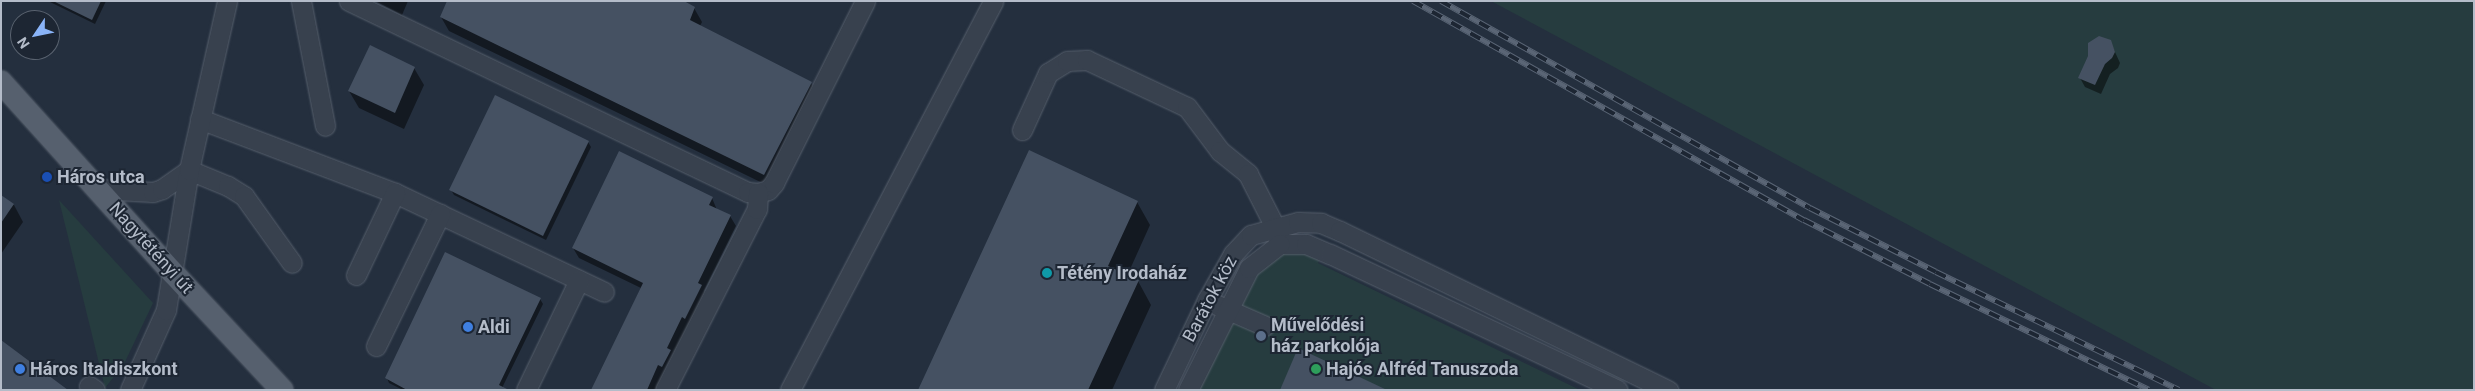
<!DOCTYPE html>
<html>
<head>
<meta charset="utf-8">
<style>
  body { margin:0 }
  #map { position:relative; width:2475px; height:391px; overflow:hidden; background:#242f3e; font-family:Roboto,sans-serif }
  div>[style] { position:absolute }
  .green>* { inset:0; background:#263c3f }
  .shadow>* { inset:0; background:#0007 }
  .building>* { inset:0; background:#455162 }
  .roads { filter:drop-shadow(0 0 1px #565f6c) drop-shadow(0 0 1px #565f6c) }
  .minor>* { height:19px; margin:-9.5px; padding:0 9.5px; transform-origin:9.5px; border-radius:9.5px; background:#38414e }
  .major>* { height:22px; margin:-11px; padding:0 11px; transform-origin:11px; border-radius:11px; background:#56606e }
  .rail>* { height:5.5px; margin-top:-2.75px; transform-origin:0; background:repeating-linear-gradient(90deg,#1d2633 0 11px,#5a6575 0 22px); box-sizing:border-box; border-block:1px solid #5a6575 }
  .dots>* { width:14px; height:14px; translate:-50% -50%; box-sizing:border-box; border:2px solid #1d2633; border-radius:50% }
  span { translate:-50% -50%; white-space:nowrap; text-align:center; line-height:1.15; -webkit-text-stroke:4px #1d2633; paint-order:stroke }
  .poi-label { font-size:18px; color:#b4bcc9; font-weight:700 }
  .left { translate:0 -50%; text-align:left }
  .street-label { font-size:18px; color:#b4bcc9 }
  .frame { position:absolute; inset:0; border:2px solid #b4bcc9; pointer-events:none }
  .north { position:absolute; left:10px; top:10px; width:50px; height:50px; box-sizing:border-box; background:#1d2633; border:1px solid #59626f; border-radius:50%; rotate:236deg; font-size:14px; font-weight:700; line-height:20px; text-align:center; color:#b4bcc9 }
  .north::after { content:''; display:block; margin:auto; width:18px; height:22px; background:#8ab4f8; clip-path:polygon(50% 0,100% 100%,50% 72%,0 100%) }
</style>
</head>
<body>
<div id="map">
  <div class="green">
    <i style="clip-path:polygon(1491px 1px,2474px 1px,2474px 390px,2216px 390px)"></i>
    <i style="clip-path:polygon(59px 200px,153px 303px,124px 364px,105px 388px)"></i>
    <i style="clip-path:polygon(1298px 250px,1320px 259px,1318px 263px,1580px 390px,1198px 390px,1254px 274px,1274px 255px)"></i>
  </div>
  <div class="shadow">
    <i style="clip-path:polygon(48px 1px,106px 1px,95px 24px)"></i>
    <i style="clip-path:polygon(375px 1px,408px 1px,402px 15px)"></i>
    <i style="clip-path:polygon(694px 8px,702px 22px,700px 26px,811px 83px,819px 97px,773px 188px,449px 31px,441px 17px)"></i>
    <i style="clip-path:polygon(2110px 41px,2120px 63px,2118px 68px,2110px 74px,2101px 94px,2085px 87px,2080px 78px)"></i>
    <i style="clip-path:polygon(414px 68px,424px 85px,404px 129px,359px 108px,349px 91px)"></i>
    <i style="clip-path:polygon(588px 142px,591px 147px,546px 240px,454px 195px,451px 190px)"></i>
    <i style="clip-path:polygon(1px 196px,14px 205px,23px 222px,1px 254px)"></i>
    <i style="clip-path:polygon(712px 198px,717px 210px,730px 216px,736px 226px,704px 291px,707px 296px,657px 390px,592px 390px,641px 288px,579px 258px,573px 248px)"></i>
    <i style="clip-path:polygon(1137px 202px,1150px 225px,1127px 276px,1138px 281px,1151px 305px,1112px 390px,919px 390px)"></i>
    <i style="clip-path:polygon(540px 299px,543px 304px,502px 388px,506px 390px,403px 390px,389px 383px,387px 378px)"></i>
  </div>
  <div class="building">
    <i style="clip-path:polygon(53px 1px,101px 1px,92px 20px)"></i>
    <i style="clip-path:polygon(447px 1px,684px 1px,695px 7px,690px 20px,812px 82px,764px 175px,440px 17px)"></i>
    <i style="clip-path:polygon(2099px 36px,2111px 40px,2115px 52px,2112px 58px,2105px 64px,2095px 85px,2078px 78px,2088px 56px,2088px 43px)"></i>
    <i style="clip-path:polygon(370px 45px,415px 67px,395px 113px,348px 91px)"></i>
    <i style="clip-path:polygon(495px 95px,589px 141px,543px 236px,449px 190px)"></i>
    <i style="clip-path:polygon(1029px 150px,1138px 201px,1108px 266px,1139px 280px,1088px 390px,918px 390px)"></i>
    <i style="clip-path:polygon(619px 151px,713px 197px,709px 205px,731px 215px,698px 283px,702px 285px,685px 319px,682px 317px,667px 348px,671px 350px,662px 367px,658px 365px,647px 390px,591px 390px,643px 283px,572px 248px)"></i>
    <i style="clip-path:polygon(1px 195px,14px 204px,1px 223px)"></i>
    <i style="clip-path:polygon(445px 252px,541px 298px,499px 385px,509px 390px,407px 390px,385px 378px)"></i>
    <i style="clip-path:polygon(1px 340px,68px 390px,1px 390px)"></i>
    <i style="clip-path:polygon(1298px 348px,1387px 390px,1280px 390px)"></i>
  </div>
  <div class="roads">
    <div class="minor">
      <i style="left:301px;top:1px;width:127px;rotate:79.1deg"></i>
      <i style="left:349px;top:1px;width:442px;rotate:25.6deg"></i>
      <i style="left:748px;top:192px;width:10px;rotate:6deg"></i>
      <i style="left:758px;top:193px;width:10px;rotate:-17deg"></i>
      <i style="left:768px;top:190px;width:9px;rotate:-49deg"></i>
      <i style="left:774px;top:183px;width:203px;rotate:-63.4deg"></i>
      <i style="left:200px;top:119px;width:209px;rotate:20.8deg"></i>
      <i style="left:395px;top:193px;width:231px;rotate:25.3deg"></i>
      <i style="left:1022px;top:130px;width:63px;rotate:-65.5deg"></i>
      <i style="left:1048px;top:73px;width:22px;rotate:-32deg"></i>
      <i style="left:1067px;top:61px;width:20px;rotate:-3deg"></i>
      <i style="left:1087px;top:60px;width:110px;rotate:25.2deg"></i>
      <i style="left:1187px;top:107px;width:55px;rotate:53.1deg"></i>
      <i style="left:1220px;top:151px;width:36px;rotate:39deg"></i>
      <i style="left:1248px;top:174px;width:59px;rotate:63deg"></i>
      <i style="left:1275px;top:227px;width:18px;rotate:74deg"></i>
      <i style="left:189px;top:170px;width:42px;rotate:22.3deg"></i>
      <i style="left:228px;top:186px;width:19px;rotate:32deg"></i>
      <i style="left:244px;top:196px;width:82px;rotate:54.4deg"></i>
      <i style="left:98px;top:189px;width:55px;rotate:3.1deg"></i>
      <i style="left:153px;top:192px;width:9px;rotate:-18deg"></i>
      <i style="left:162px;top:189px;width:33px;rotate:-35deg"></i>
      <i style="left:1280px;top:244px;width:26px"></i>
      <i style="left:1306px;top:244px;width:26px;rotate:23deg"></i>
      <i style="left:1330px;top:254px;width:318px;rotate:25.3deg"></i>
      <i style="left:356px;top:275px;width:91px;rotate:-64.6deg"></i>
      <i style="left:1217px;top:305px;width:52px;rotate:23.6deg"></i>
      <i style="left:376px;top:346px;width:147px;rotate:-64.1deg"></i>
      <i style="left:89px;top:386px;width:7px;rotate:34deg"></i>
      <i style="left:130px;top:390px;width:88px;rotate:-65.8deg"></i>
      <i style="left:166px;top:310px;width:142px;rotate:-80.7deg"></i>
      <i style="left:189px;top:170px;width:173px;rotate:-77.3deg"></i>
      <i style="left:526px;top:390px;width:122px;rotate:-64.3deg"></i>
      <i style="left:665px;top:390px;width:203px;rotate:-63.1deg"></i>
      <i style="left:757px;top:209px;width:16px;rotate:-86deg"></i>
      <i style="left:790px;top:390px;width:439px;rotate:-62.4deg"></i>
      <i style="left:1164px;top:390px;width:100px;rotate:-64.5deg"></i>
      <i style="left:1207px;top:300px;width:53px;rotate:-60.5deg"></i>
      <i style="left:1233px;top:254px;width:26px;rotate:-47deg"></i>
      <i style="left:1251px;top:235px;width:49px;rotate:-15.5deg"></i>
      <i style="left:1298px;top:222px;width:23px;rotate:2deg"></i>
      <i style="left:1321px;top:223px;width:21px;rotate:23deg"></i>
      <i style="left:1340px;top:231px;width:365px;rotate:25.9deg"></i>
      <i style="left:1188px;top:390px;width:136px;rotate:-63.4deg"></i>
      <i style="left:1249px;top:268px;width:39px;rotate:-38deg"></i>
    </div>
    <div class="major">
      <i style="left:1px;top:82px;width:256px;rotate:48deg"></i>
      <i style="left:172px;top:272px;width:161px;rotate:47deg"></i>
    </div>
  </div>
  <div class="rail">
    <i style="left:1413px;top:1px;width:448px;rotate:29.3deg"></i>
    <i style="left:1804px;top:220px;width:141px;rotate:26.9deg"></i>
    <i style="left:1930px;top:284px;width:243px;rotate:25.8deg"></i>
    <i style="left:1441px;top:1px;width:423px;rotate:29.3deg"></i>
    <i style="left:1810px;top:208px;width:141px;rotate:26.9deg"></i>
    <i style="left:1936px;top:272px;width:270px;rotate:25.9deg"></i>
  </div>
  <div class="dots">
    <i style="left:47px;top:177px;background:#1a4fb4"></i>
    <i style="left:1047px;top:273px;background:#0f9aa8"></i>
    <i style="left:468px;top:327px;background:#3f7fe0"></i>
    <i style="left:1261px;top:336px;background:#5c6f8a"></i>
    <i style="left:20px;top:369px;background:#3f7fe0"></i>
    <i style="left:1316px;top:369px;background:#2e9e5b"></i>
  </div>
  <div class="poi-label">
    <span class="left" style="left:57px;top:177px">Háros utca</span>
    <span class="left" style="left:1057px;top:273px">Tétény Irodaház</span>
    <span class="left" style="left:1271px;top:336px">Művelődési<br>ház parkolója</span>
    <span class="left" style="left:478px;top:327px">Aldi</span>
    <span class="left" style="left:30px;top:369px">Háros Italdiszkont</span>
    <span class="left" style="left:1326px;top:369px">Hajós Alfréd Tanuszoda</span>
  </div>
  <div class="street-label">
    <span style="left:151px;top:248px;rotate:48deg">Nagytétényi út</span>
    <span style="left:1210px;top:299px;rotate:-62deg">Barátok köz</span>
  </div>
  <div class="frame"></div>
  <div class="north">N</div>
</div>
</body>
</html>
